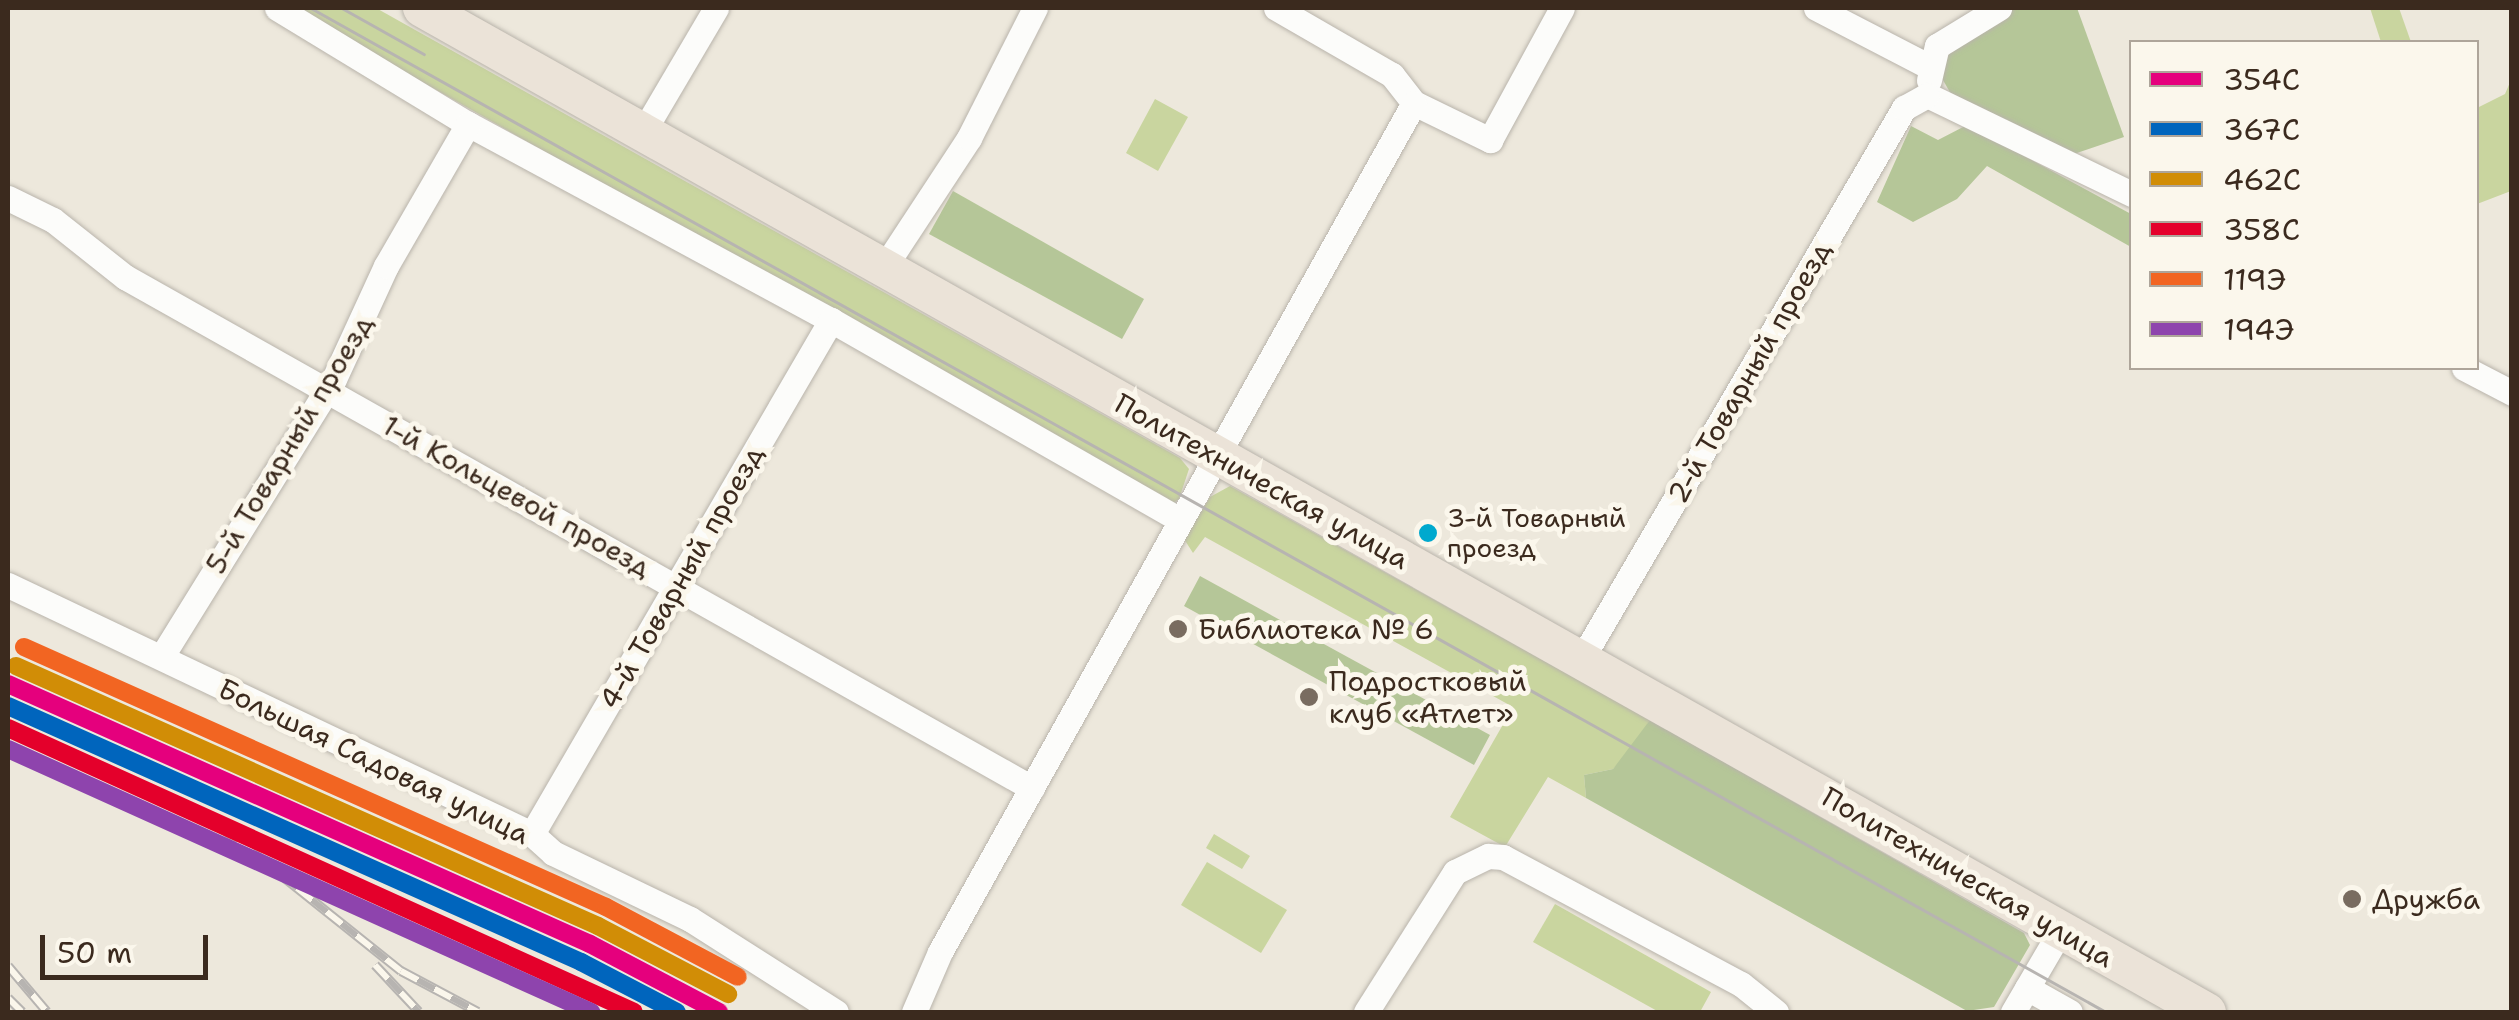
<!DOCTYPE html>
<html>
<head>
<meta charset="utf-8">
<style>
  body { margin:0 }
  #map { position:relative; width:2519px; height:1020px; overflow:hidden; background:#ede8dc; font-family:"Shantell Sans",sans-serif }
  div>[style] { position:absolute }
  .green>* { inset:0; background:#c9d59f }
  .forest>* { inset:0; background:#b5c698 }
  .roads { filter:drop-shadow(0 0 2px #b9b4ab) drop-shadow(0 0 2px #b9b4ab) }
  .minor>* { height:25px; margin:-12.5px; padding:0 12.5px; transform-origin:12.5px; border-radius:12.5px; background:#fcfcfa }
  .primary>* { height:38px; margin:-19px; padding:0 19px; transform-origin:19px; border-radius:19px; background:#ebe3d8 }
  .tram>* { height:2.5px; margin:-1.25px; padding:0 1.25px; transform-origin:1.25px; border-radius:1.25px; background:#b7b4b1 }
  .rail>* { height:10px; margin-top:-5px; transform-origin:0; background:repeating-linear-gradient(90deg,#fbf7ec 0 19px,#b7b4b1 0 38px); box-sizing:border-box; border-block:2px solid #b7b4b1 }
  .rail-1>* { height:18px; margin:-9px; padding:0 9px; transform-origin:9px; border-radius:9px; background:#e5007d }
  .rail-2>* { height:18px; margin:-9px; padding:0 9px; transform-origin:9px; border-radius:9px; background:#0065bd }
  .rail-3>* { height:18px; margin:-9px; padding:0 9px; transform-origin:9px; border-radius:9px; background:#d18d06 }
  .rail-4>* { height:18px; margin:-9px; padding:0 9px; transform-origin:9px; border-radius:9px; background:#e4002b }
  .rail-5>* { height:18px; margin:-9px; padding:0 9px; transform-origin:9px; border-radius:9px; background:#f26522 }
  .rail-6>* { height:18px; margin:-9px; padding:0 9px; transform-origin:9px; border-radius:9px; background:#8e44ad }
  .dots>* { width:28px; height:28px; translate:-50% -50%; box-sizing:border-box; border:5px solid #fbf7ec; border-radius:50% }
  span { translate:-50% -50%; white-space:nowrap; text-align:center; line-height:1.15; -webkit-text-stroke:10px #fbf7ec; paint-order:stroke }
  .bus-label { font-size:26px; color:#3b2a1e }
  .left { translate:0 -50%; text-align:left }
  .street-label { font-size:28px; color:#3b2a1e }
  .poi-label { font-size:28px; color:#3b2a1e }
  .frame { position:absolute; inset:0; border:10px solid #3b2a1e; pointer-events:none }
  .legend { position:absolute; left:2129px; top:40px; width:350px; height:330px; box-sizing:border-box; background:#fbf7ec; border:2px solid #aea59a; margin:0; padding:12px 18px; list-style:none; font-size:30px; color:#3b2a1e }
  .legend li { display:flex; align-items:center; gap:20px; height:50px }
  .legend b { width:50px; border:2px solid #aea59a }
  .scale { position:absolute; left:40px; top:935px; width:168px; height:45px; box-sizing:border-box; border:5px solid #3b2a1e; border-top:0; padding-left:12px; font-size:30px; line-height:35px; white-space:nowrap; color:#3b2a1e; -webkit-text-stroke:8px #fbf7ec; paint-order:stroke }
</style>
</head>
<body>
<div id="map">
  <div class="green">
    <i style="clip-path:polygon(292px 8px,376px 8px,1180px 458px,1189px 469px,1179px 499px,1169px 506px)"></i>
    <i style="clip-path:polygon(2370px 8px,2399px 8px,2411px 42px,2381px 42px)"></i>
    <i style="clip-path:polygon(2511px 80px,2511px 191px,2477px 204px,2477px 108px,2505px 94px)"></i>
    <i style="clip-path:polygon(1155px 99px,1188px 117px,1158px 171px,1126px 153px)"></i>
    <i style="clip-path:polygon(1230px 486px,1650px 720px,1633px 748px,1613px 769px,1584px 775px,1586px 798px,1548px 777px,1505px 847px,1450px 817px,1513px 707px,1205px 537px,1193px 553px,1184px 539px,1210px 497px)"></i>
    <i style="clip-path:polygon(1214px 834px,1250px 856px,1242px 869px,1206px 848px)"></i>
    <i style="clip-path:polygon(1207px 862px,1287px 910px,1261px 953px,1181px 905px)"></i>
    <i style="clip-path:polygon(1555px 904px,1711px 992px,1700px 1012px,1659px 1012px,1533px 942px)"></i>
  </div>
  <div class="forest">
    <i style="clip-path:polygon(2015px 8px,2077px 8px,2124px 137px,2071px 155px,1951px 94px,1940px 75px,1950px 50px,1968px 28px)"></i>
    <i style="clip-path:polygon(1967px 125px,2131px 214px,2131px 247px,1987px 166px,1957px 199px,1913px 222px,1877px 202px,1911px 126px,1938px 140px)"></i>
    <i style="clip-path:polygon(953px 191px,1144px 299px,1122px 339px,929px 234px)"></i>
    <i style="clip-path:polygon(1200px 576px,1490px 735px,1474px 765px,1184px 606px)"></i>
    <i style="clip-path:polygon(1650px 720px,2024px 933px,2030px 945px,1994px 1007px,1967px 1011px,1586px 798px,1584px 775px,1613px 769px)"></i>
  </div>
  <div class="roads">
    <div class="minor">
      <i style="left:277px;top:8px;width:223px;rotate:31.3deg"></i>
      <i style="left:468px;top:124px;width:413px;rotate:28.4deg"></i>
      <i style="left:831px;top:320px;width:402px;rotate:29.8deg"></i>
      <i style="left:1276px;top:8px;width:134px;rotate:30deg"></i>
      <i style="left:1392px;top:75px;width:36px;rotate:52deg"></i>
      <i style="left:1414px;top:103px;width:85px;rotate:26deg"></i>
      <i style="left:1490px;top:140px;width:150px;rotate:-61.4deg"></i>
      <i style="left:1816px;top:8px;width:128px;rotate:27.4deg"></i>
      <i style="left:1929px;top:80px;width:35px;rotate:-77deg"></i>
      <i style="left:1937px;top:46px;width:73px;rotate:-31.5deg"></i>
      <i style="left:1927px;top:95px;width:228px;rotate:25.8deg"></i>
      <i style="left:643px;top:132px;width:144px;rotate:-59.5deg"></i>
      <i style="left:8px;top:198px;width:50px;rotate:26.1deg"></i>
      <i style="left:53px;top:220px;width:92px;rotate:38.4deg"></i>
      <i style="left:125px;top:277px;width:1041px;rotate:29.4deg"></i>
      <i style="left:883px;top:269px;width:157px;rotate:-56.7deg"></i>
      <i style="left:969px;top:138px;width:146px;rotate:-63.1deg"></i>
      <i style="left:2464px;top:368px;width:54px;rotate:27.5deg"></i>
      <i style="left:8px;top:585px;width:580px;rotate:25.42deg"></i>
      <i style="left:532px;top:834px;width:28px;rotate:42deg"></i>
      <i style="left:553px;top:853px;width:152px;rotate:25.7deg"></i>
      <i style="left:690px;top:919px;width:173px;rotate:32.5deg"></i>
      <i style="left:162px;top:656px;width:326px;rotate:-58.2deg"></i>
      <i style="left:334px;top:379px;width:124px;rotate:-65.3deg"></i>
      <i style="left:386px;top:266px;width:164px;rotate:-60deg"></i>
      <i style="left:1581px;top:660px;width:640px;rotate:-59.67deg"></i>
      <i style="left:1904px;top:108px;width:26px;rotate:-29deg"></i>
      <i style="left:532px;top:834px;width:595px;rotate:-59.81deg"></i>
      <i style="left:2027px;top:988px;width:49px;rotate:29.2deg"></i>
      <i style="left:914px;top:1012px;width:65px;rotate:-66.6deg"></i>
      <i style="left:940px;top:952px;width:972px;rotate:-60.83deg"></i>
      <i style="left:1366px;top:1012px;width:166px;rotate:-57.6deg"></i>
      <i style="left:1455px;top:872px;width:37px;rotate:-26deg"></i>
      <i style="left:1488px;top:856px;width:15px;rotate:4deg"></i>
      <i style="left:1503px;top:857px;width:270px;rotate:28.1deg"></i>
      <i style="left:1741px;top:984px;width:45px;rotate:38.7deg"></i>
      <i style="left:2013px;top:1012px;width:95px;rotate:-59.7deg"></i>
    </div>
    <div class="primary">
      <i style="left:422px;top:8px;width:2048px;rotate:29.36deg"></i>
    </div>
  </div>
  <div class="tram">
    <i style="left:311px;top:8px;width:2057px;rotate:29.22deg"></i>
    <i style="left:342px;top:8px;width:94px;rotate:29.3deg"></i>
  </div>
  <div class="rail">
    <i style="left:208px;top:817px;width:247px;rotate:38.6deg"></i>
    <i style="left:401px;top:971px;width:87px;rotate:28deg"></i>
    <i style="left:375px;top:965px;width:64px;rotate:46.9deg"></i>
    <i style="left:8px;top:966px;width:60px;rotate:49.7deg"></i>
    <i style="left:8px;top:998px;width:20px;rotate:45deg"></i>
  </div>
  <div class="rail-1">
    <i style="left:8px;top:684px;width:637px;rotate:24.07deg"></i>
    <i style="left:590px;top:944px;width:146px;rotate:27.8deg"></i>
  </div>
  <div class="rail-2">
    <i style="left:8px;top:706px;width:628px;rotate:24.07deg"></i>
    <i style="left:581px;top:962px;width:108px;rotate:27.5deg"></i>
  </div>
  <div class="rail-3">
    <i style="left:16px;top:666px;width:637px;rotate:24.07deg"></i>
    <i style="left:598px;top:926px;width:147px;rotate:27.6deg"></i>
  </div>
  <div class="rail-4">
    <i style="left:8px;top:728px;width:687px;rotate:24.4deg"></i>
  </div>
  <div class="rail-5">
    <i style="left:24px;top:647px;width:637px;rotate:24.07deg"></i>
    <i style="left:606px;top:907px;width:149px;rotate:27.9deg"></i>
  </div>
  <div class="rail-6">
    <i style="left:8px;top:749px;width:640px;rotate:24.28deg"></i>
  </div>
  <div class="dots">
    <i style="left:1428px;top:533px;background:#00a9ce"></i>
    <i style="left:1178px;top:629px;background:#796c60"></i>
    <i style="left:1309px;top:697px;background:#796c60"></i>
    <i style="left:2352px;top:899px;background:#796c60"></i>
  </div>
  <div class="bus-label">
    <span class="left" style="left:1447px;top:533px">3-й Товарный<br>проезд</span>
  </div>
  <div class="street-label">
    <span style="left:1749px;top:372px;rotate:-60deg">2-й Товарный проезд</span>
    <span style="left:289px;top:444px;rotate:-59deg">5-й Товарный проезд</span>
    <span style="left:1262px;top:481px;rotate:29deg">Политехническая улица</span>
    <span style="left:517px;top:496px;rotate:29deg">1-й Кольцевой проезд</span>
    <span style="left:681px;top:577px;rotate:-60deg">4-й Товарный проезд</span>
    <span style="left:374px;top:761px;rotate:26deg">Большая Садовая улица</span>
    <span style="left:1968px;top:877px;rotate:30deg">Политехническая улица</span>
  </div>
  <div class="poi-label">
    <span class="left" style="left:1198px;top:629px">Библиотека № 6</span>
    <span class="left" style="left:1329px;top:697px">Подростковый<br>клуб «Атлет»</span>
    <span class="left" style="left:2372px;top:899px">Дружба</span>
  </div>
  <div class="frame"></div>
  <ul class="legend">
  <li><b style="height:12px;background:#e5007d"></b>354С</li>
  <li><b style="height:12px;background:#0065bd"></b>367С</li>
  <li><b style="height:12px;background:#d18d06"></b>462С</li>
  <li><b style="height:12px;background:#e4002b"></b>358С</li>
  <li><b style="height:12px;background:#f26522"></b>119Э</li>
  <li><b style="height:12px;background:#8e44ad"></b>194Э</li>
  </ul>
  <div class="scale">50 m</div>
</div>
</body>
</html>
